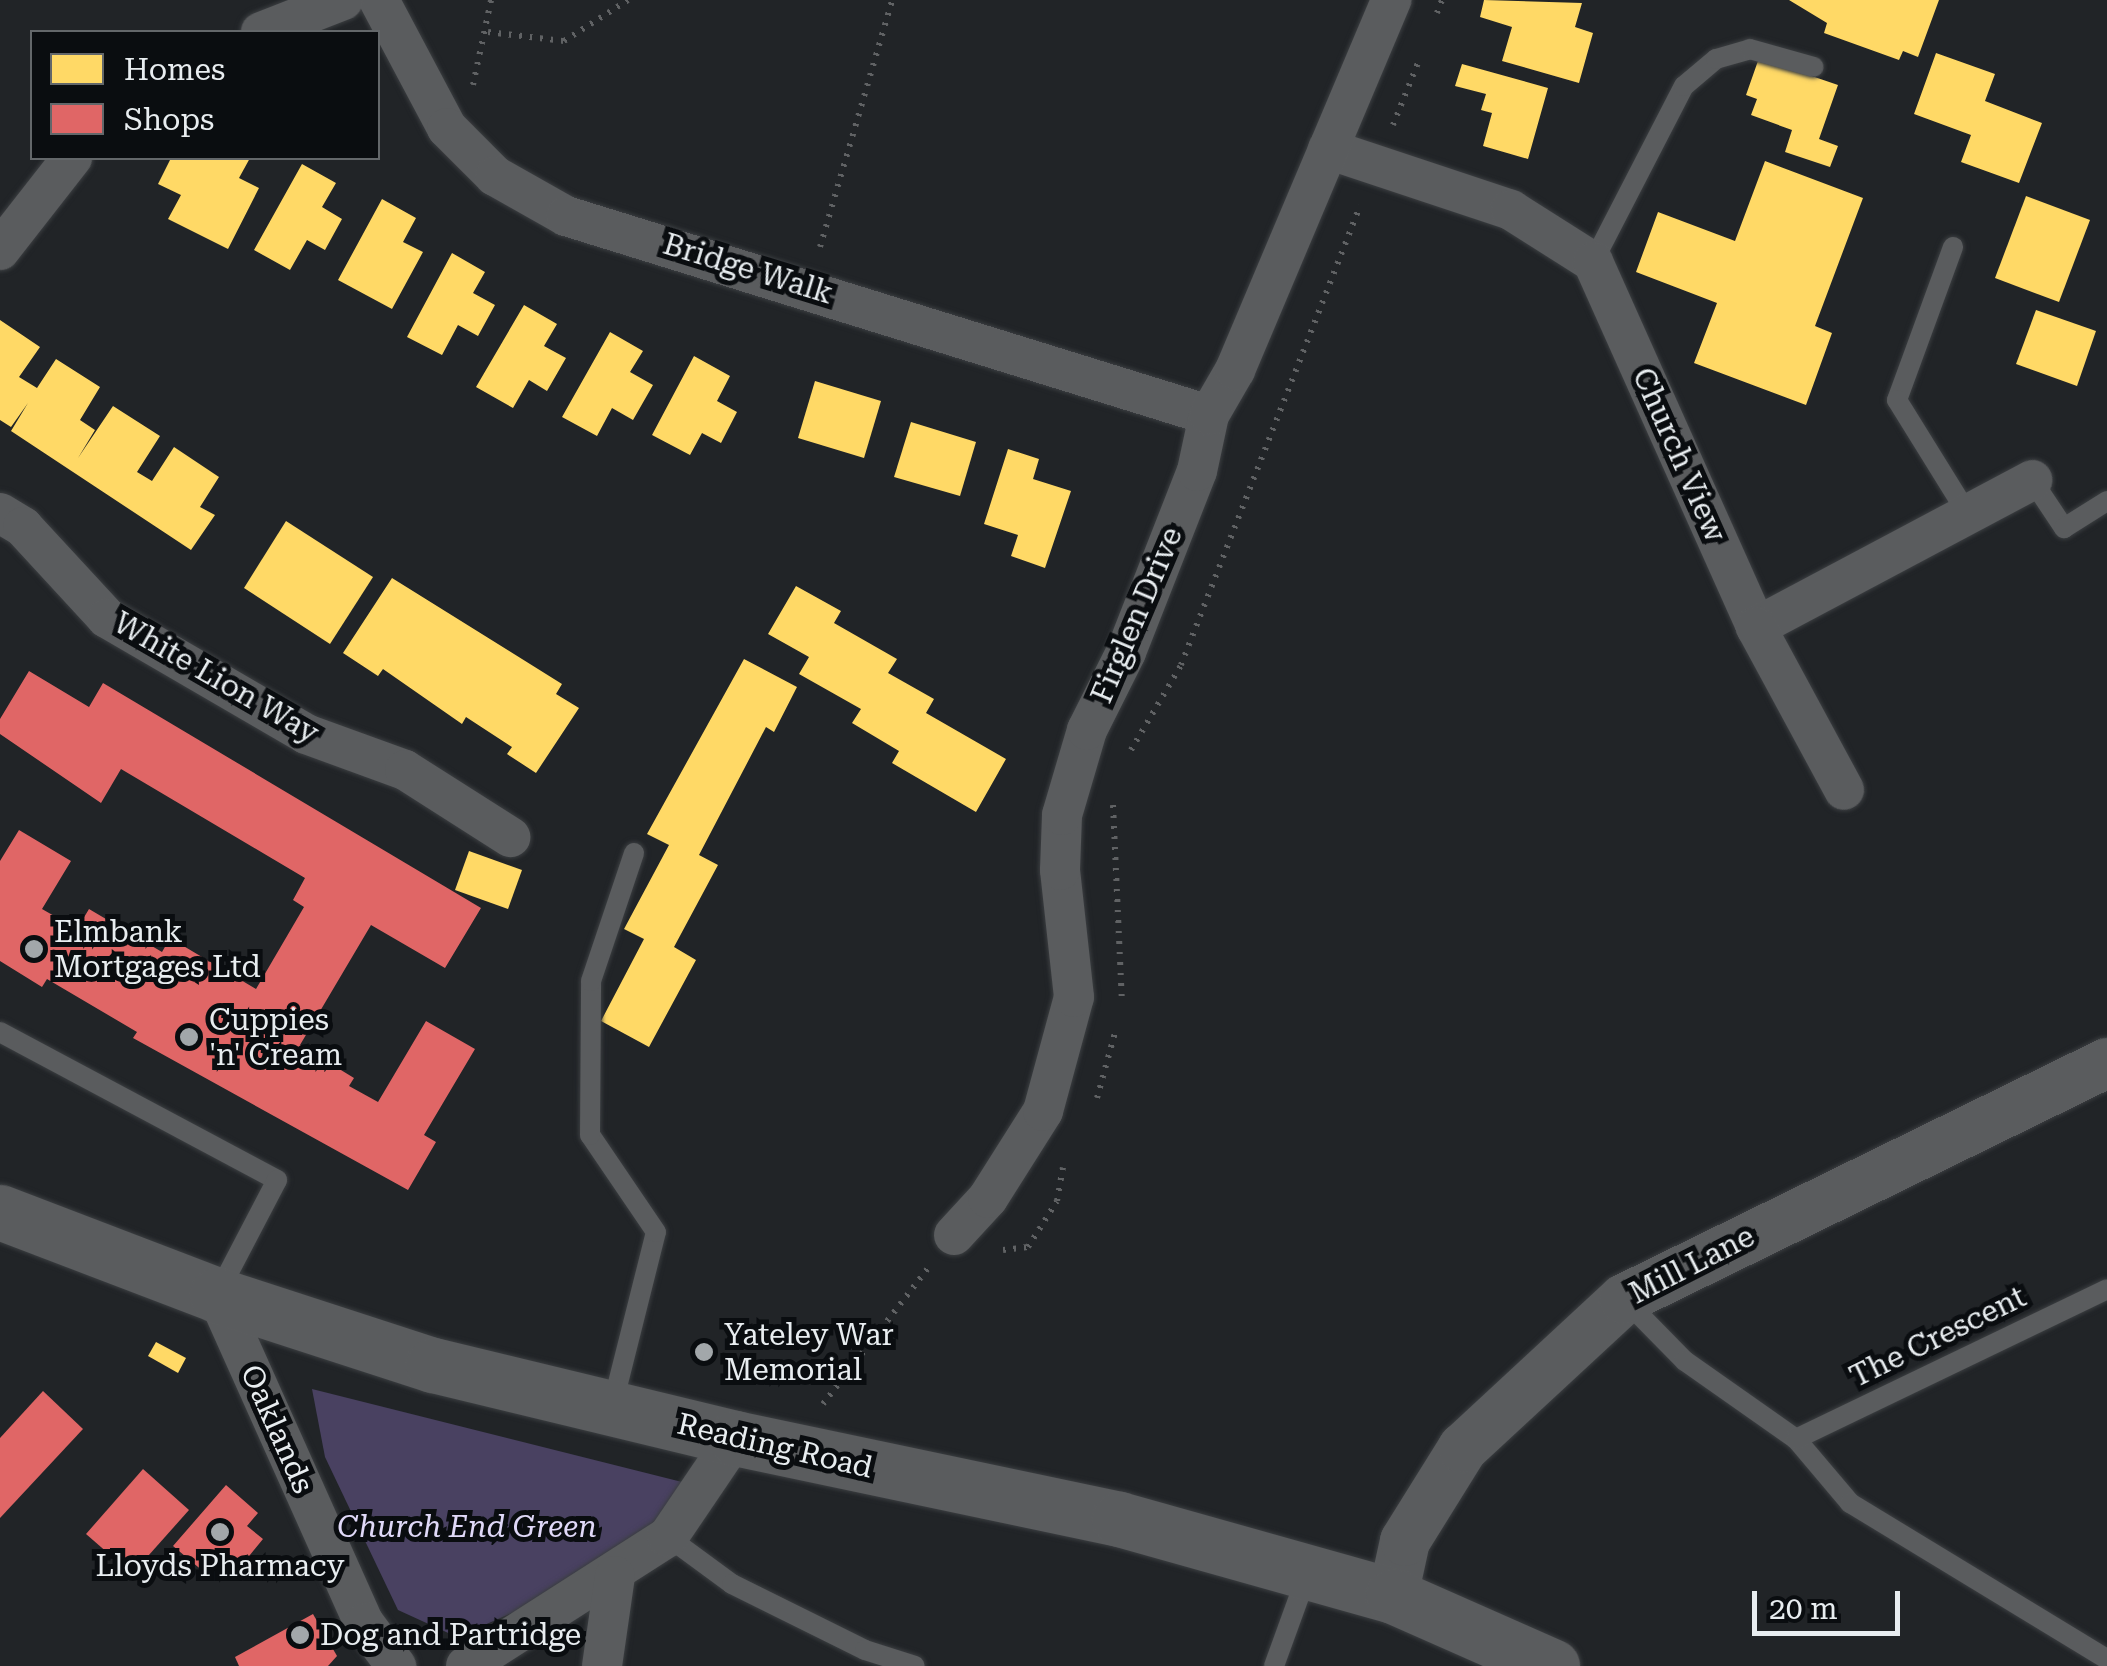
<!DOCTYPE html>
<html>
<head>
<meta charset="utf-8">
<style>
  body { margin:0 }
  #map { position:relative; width:2107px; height:1666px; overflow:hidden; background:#212427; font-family:"Roboto Serif",serif }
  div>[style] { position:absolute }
  .green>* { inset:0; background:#494161 }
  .homes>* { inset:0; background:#ffd966 }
  .shops>* { inset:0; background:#e06666 }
  .path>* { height:6px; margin-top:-3px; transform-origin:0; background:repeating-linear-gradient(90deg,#606264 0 2.5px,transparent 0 10.5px) }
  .roads { filter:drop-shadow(0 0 2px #3b3e41) drop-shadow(0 0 2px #3b3e41) }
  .service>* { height:20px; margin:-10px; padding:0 10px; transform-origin:10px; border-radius:10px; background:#5a5c5e }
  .minor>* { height:40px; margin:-20px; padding:0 20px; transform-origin:20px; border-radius:20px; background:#5a5c5e }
  .tertiary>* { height:50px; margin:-25px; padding:0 25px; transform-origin:25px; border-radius:25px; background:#5a5c5e }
  .secondary>* { height:55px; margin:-27.5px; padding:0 27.5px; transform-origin:27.5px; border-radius:27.5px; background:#5a5c5e }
  .dots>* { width:28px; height:28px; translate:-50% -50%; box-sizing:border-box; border:5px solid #0a0d10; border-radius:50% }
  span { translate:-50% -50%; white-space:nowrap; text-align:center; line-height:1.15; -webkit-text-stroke:10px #0a0d10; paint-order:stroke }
  .street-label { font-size:30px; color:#e8edf0 }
  .poi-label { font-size:30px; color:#e8edf0 }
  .left { translate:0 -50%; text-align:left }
  .park-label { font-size:30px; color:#e0d9f8; font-style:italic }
  .legend { position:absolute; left:30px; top:30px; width:350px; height:130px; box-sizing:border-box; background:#0a0d10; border:2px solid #63676a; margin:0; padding:12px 18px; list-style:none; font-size:30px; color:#e8edf0 }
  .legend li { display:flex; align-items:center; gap:20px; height:50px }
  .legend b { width:50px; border:2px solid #63676a }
  .scale { position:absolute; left:1752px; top:1591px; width:148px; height:45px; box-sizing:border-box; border:5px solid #e8edf0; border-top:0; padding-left:12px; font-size:30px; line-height:35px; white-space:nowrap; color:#e8edf0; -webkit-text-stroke:8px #0a0d10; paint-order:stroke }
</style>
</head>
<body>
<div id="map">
  <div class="green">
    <i style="clip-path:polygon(312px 1389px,686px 1483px,675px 1508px,546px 1598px,457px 1637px,398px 1610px,325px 1457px)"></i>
  </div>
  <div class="homes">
    <i style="clip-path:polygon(1484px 0,1582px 3px,1575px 27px,1593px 33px,1579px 83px,1502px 61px,1512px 27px,1480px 17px)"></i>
    <i style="clip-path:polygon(1789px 0,1939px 0,1918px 57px,1903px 51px,1899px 60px,1824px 33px,1827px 23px)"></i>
    <i style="clip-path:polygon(1936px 53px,1995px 74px,1985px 101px,2042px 123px,2019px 183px,1961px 162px,1971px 135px,1914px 114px)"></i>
    <i style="clip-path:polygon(1759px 58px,1838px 85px,1819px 139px,1838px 146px,1830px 167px,1785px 152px,1792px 130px,1751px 115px,1757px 99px,1746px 95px)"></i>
    <i style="clip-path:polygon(1462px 64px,1548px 88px,1528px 159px,1483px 146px,1492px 113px,1481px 110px,1486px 94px,1455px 86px)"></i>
    <i style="clip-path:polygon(171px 158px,250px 158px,239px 178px,259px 188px,228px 249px,168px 219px,181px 195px,158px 184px)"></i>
    <i style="clip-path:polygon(1765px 161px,1863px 198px,1815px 326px,1832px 333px,1806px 405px,1694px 363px,1717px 303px,1636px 272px,1658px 212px,1735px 241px)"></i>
    <i style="clip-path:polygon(302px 164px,336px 183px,322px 207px,342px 219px,325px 250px,307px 240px,290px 270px,254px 250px)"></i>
    <i style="clip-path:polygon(2026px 196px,2090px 220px,2059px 302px,1995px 278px)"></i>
    <i style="clip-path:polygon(382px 199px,416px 218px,403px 242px,423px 252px,392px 309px,338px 280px)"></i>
    <i style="clip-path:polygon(452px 253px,485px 272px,473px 293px,495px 305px,478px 336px,458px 325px,442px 355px,407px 337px)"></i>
    <i style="clip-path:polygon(524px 305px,557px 324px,544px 346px,566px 358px,547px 391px,529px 380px,513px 408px,476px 387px)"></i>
    <i style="clip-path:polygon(2036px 310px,2096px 331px,2077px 386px,2016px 364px)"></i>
    <i style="clip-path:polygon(0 320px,40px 347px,19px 377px,37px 388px,56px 359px,100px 387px,80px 420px,95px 430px,78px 458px,113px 406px,160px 436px,137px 472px,152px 481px,174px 447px,219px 477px,200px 507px,215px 515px,191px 550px,11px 431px,28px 403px,11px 427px,0 420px)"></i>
    <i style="clip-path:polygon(610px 332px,643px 351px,630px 372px,653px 385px,633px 420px,612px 408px,597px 436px,562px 417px)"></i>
    <i style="clip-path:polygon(694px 356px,730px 376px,717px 401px,737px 412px,721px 443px,702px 433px,690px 455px,652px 435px)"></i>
    <i style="clip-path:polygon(815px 381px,881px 401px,864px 458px,798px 438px)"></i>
    <i style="clip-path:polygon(911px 422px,976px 442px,960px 496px,894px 477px)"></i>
    <i style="clip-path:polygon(1008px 449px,1039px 459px,1033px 479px,1071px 491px,1045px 568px,1011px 556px,1018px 535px,984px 524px)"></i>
    <i style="clip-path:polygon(286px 521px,373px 577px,330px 644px,244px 588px)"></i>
    <i style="clip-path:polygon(392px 578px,562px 684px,556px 694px,579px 708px,536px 773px,507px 754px,512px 747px,466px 717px,462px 724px,383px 669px,378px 676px,343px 653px)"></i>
    <i style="clip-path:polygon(796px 586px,841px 611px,834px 623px,897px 659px,888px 673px,934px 699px,926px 713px,1006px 759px,976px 812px,892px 763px,899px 751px,852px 723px,861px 709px,799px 674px,809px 657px,768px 634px)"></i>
    <i style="clip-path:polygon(744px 659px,797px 687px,774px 732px,766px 727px,699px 855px,718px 865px,674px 947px,696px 960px,649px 1047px,601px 1021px,644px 939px,624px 929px,669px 845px,647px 834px)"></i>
    <i style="clip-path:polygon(469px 851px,522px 870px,508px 909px,455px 890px)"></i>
    <i style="clip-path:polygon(156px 1342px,186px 1358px,178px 1373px,148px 1356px)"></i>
  </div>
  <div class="shops">
    <i style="clip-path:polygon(29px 671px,89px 707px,103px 683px,481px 908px,445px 968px,371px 925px,300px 1045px,354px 1078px,349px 1086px,378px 1102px,426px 1021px,475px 1049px,424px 1135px,436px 1142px,408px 1190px,133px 1038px,137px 1032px,47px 979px,42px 987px,0 961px,0 861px,19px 830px,71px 861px,42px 909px,77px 929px,89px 909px,162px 952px,170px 938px,256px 989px,304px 907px,293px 900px,305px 878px,121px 769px,101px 803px,0 734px,0 719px)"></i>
    <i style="clip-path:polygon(43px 1391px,83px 1429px,0 1518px,0 1438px)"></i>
    <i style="clip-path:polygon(143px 1469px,189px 1510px,132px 1574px,86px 1534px)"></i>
    <i style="clip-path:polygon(226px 1485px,258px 1513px,247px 1526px,263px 1539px,241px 1566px,222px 1550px,204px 1572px,173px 1546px)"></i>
    <i style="clip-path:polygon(313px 1614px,337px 1656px,328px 1666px,239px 1666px,235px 1657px)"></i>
  </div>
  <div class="path">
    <i style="left:1437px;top:13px;width:14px;rotate:-69deg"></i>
    <i style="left:488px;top:32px;width:77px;rotate:6.8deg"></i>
    <i style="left:564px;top:41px;width:76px;rotate:-32.6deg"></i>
    <i style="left:473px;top:85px;width:87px;rotate:-78deg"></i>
    <i style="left:1393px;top:125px;width:72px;rotate:-68.1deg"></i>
    <i style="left:820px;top:247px;width:257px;rotate:-73.7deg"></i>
    <i style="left:1131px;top:750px;width:99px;rotate:-59.5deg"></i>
    <i style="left:1181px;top:665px;width:493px;rotate:-68.7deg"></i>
    <i style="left:1113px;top:805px;width:197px;rotate:87.4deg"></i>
    <i style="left:1097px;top:1098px;width:72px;rotate:-74.6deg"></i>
    <i style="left:1003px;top:1250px;width:25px;rotate:-7deg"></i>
    <i style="left:1028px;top:1247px;width:54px;rotate:-57.8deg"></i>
    <i style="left:1057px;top:1201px;width:34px;rotate:-80deg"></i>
    <i style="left:823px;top:1404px;width:173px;rotate:-52.3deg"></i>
  </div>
  <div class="roads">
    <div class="service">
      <i style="left:1953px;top:247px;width:163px;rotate:110.1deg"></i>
      <i style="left:1897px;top:400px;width:133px;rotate:58.2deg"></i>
      <i style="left:1593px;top:262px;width:198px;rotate:-62.7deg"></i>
      <i style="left:1684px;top:86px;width:42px;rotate:-40.2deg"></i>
      <i style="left:1716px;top:59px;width:35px;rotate:-16deg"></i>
      <i style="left:1750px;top:49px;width:66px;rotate:15.7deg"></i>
      <i style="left:2032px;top:480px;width:58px;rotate:56.3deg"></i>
      <i style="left:2064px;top:528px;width:51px;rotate:-32.1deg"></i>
      <i style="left:0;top:1032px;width:314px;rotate:28.1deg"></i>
      <i style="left:277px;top:1180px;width:127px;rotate:117.6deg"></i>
      <i style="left:1624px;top:1299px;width:87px;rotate:45.5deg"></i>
      <i style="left:1685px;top:1361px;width:136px;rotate:35.1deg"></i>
      <i style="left:1796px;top:1439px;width:84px;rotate:49.8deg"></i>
      <i style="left:1850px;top:1503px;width:301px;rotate:31.3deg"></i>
      <i style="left:612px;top:1407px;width:180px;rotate:-75.9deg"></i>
      <i style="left:656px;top:1232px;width:117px;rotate:-124.2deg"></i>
      <i style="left:590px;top:1135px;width:154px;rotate:-89.6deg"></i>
      <i style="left:591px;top:981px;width:135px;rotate:-71.4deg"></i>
      <i style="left:1796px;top:1439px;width:345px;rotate:-25.7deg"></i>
      <i style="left:668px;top:1537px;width:79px;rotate:36.3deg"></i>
      <i style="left:732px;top:1584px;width:148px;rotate:26.4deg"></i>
      <i style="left:865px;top:1650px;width:52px;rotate:17.7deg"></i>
      <i style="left:1274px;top:1666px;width:100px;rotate:-70.1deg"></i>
    </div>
    <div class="minor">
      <i style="left:379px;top:0;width:145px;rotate:62deg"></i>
      <i style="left:447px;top:128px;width:68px;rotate:45deg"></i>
      <i style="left:495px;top:176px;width:81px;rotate:29.4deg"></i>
      <i style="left:566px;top:216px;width:673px;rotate:17.2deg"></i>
      <i style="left:261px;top:32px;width:88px;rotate:-21.3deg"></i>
      <i style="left:1328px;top:149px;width:193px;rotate:18.4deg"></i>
      <i style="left:1511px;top:210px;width:97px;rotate:32.4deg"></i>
      <i style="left:1593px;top:262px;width:400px;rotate:65.9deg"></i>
      <i style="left:1756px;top:627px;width:313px;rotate:-28deg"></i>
      <i style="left:0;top:250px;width:117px;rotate:-52deg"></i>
      <i style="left:0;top:513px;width:27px;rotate:31deg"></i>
      <i style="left:23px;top:527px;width:124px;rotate:47.3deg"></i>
      <i style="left:107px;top:618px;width:230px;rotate:30.2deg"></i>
      <i style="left:306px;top:734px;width:105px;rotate:20deg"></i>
      <i style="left:405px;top:770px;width:125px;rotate:32.5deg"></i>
      <i style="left:1756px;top:627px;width:185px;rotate:61.6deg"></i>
      <i style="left:954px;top:1235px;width:50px;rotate:-47.4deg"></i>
      <i style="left:988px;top:1198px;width:103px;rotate:-57.7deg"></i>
      <i style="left:1043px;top:1111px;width:118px;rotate:-74.8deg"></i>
      <i style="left:1074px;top:997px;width:128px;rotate:-96.3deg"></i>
      <i style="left:1060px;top:870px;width:55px;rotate:-87.9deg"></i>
      <i style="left:1062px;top:815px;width:89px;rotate:-73.6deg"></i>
      <i style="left:1087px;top:730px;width:87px;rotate:-63.4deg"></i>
      <i style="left:1126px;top:652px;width:194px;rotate:-68.6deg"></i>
      <i style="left:1197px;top:471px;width:57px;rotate:-77.9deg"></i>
      <i style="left:1209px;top:415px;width:52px;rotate:-60deg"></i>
      <i style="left:1235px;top:370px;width:402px;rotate:-67.1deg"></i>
      <i style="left:217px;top:1295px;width:359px;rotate:65.9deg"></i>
      <i style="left:364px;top:1623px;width:54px;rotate:53.3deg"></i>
      <i style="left:466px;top:1666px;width:240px;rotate:-32.6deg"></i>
      <i style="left:668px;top:1537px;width:120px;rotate:-55.9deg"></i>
      <i style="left:602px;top:1666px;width:91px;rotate:-81.8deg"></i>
    </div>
    <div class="tertiary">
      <i style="left:1393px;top:1596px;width:56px;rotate:-77.7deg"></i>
      <i style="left:1405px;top:1541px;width:110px;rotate:-58.1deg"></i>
      <i style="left:1463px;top:1448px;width:219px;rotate:-42.8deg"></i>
      <i style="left:1624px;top:1299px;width:538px;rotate:-26.04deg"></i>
    </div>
    <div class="secondary">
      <i style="left:0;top:1212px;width:232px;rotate:20.9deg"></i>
      <i style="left:217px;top:1295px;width:227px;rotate:18deg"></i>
      <i style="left:433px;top:1365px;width:311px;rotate:13.6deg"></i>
      <i style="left:735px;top:1438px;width:392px;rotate:11.9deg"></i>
      <i style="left:1119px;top:1519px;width:285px;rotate:15.7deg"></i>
      <i style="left:1393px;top:1596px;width:174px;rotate:23.8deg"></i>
    </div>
  </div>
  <div class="dots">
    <i style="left:34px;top:949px;background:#a2a7aa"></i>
    <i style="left:189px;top:1037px;background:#a2a7aa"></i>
    <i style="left:704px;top:1352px;background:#a2a7aa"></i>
    <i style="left:220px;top:1532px;background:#a2a7aa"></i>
    <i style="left:300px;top:1635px;background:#a2a7aa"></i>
  </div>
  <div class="street-label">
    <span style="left:748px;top:269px;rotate:17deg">Bridge Walk</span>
    <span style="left:1679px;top:455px;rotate:66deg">Church View</span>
    <span style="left:1137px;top:615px;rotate:-67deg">Firglen Drive</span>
    <span style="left:216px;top:678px;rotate:30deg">White Lion Way</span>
    <span style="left:1692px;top:1265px;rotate:-27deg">Mill Lane</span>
    <span style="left:1938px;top:1337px;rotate:-26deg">The Crescent</span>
    <span style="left:277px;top:1429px;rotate:66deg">Oaklands</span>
    <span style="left:775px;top:1446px;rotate:13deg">Reading Road</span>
  </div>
  <div class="poi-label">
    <span class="left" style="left:54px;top:949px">Elmbank<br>Mortgages Ltd</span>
    <span class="left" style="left:209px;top:1037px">Cuppies<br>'n' Cream</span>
    <span class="left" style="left:724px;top:1352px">Yateley War<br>Memorial</span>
    <span style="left:220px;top:1566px">Lloyds Pharmacy</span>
    <span class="left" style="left:320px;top:1635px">Dog and Partridge</span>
  </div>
  <div class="park-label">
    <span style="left:467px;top:1527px">Church End Green</span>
  </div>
  <ul class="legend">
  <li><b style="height:28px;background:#ffd966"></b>Homes</li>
  <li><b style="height:28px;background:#e06666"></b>Shops</li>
  </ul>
  <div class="scale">20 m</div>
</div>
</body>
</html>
